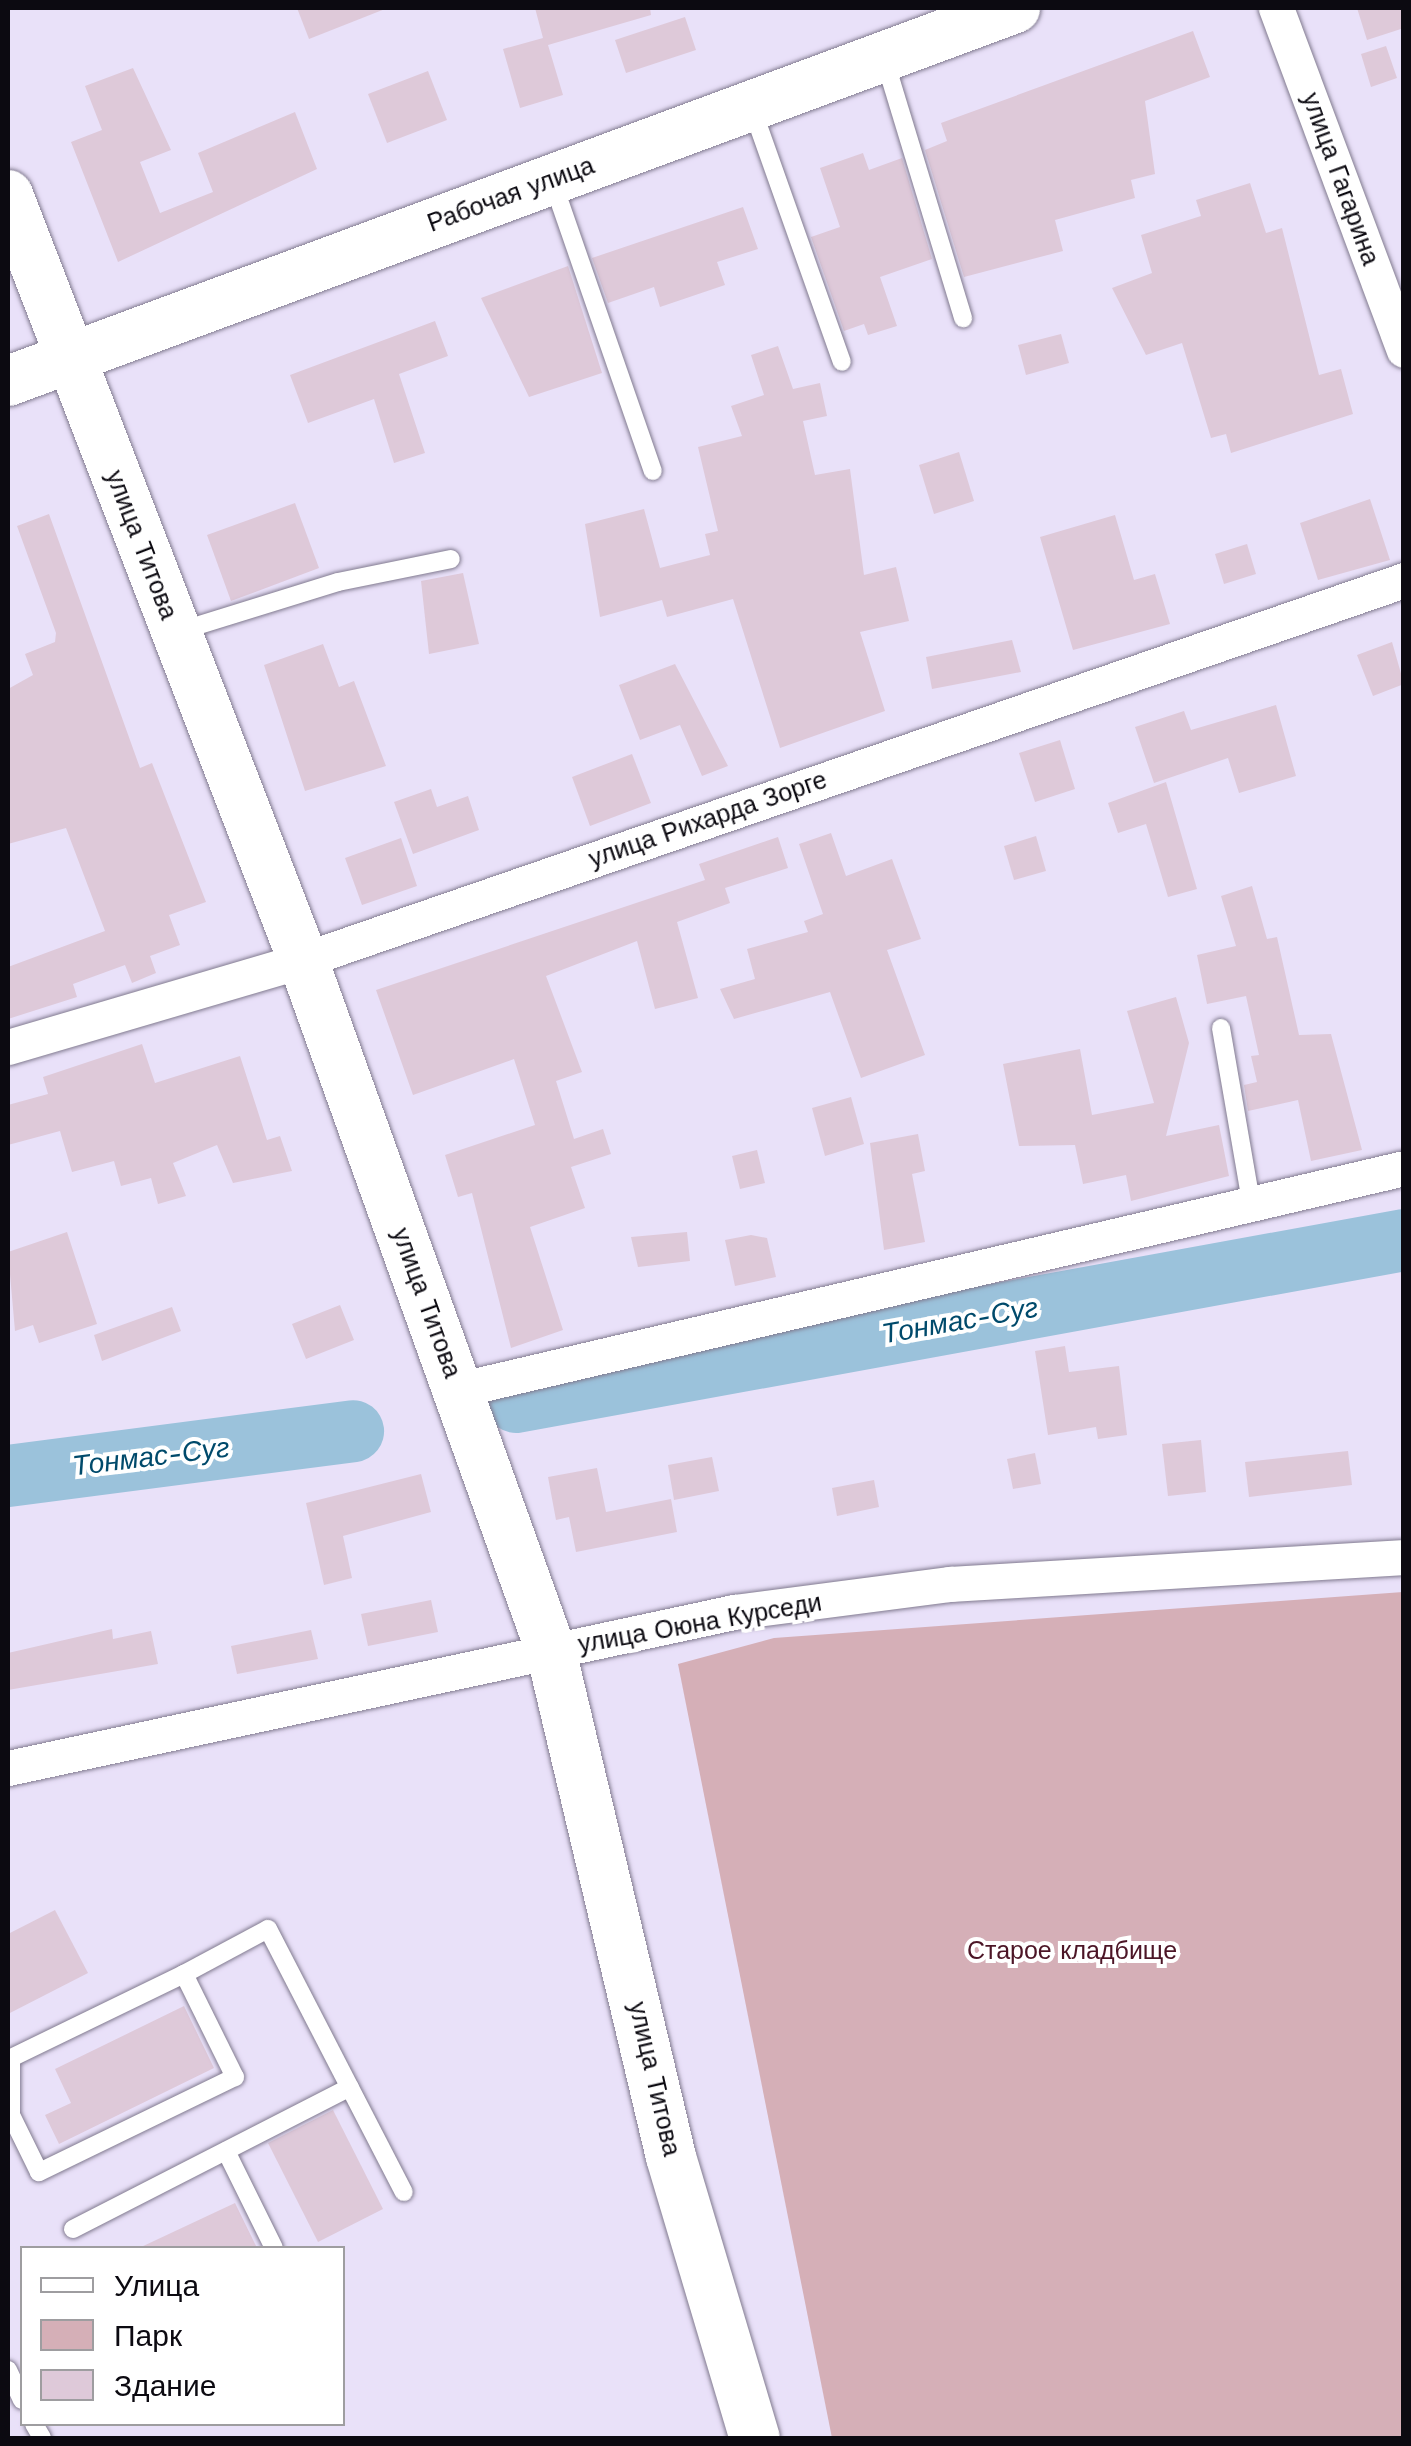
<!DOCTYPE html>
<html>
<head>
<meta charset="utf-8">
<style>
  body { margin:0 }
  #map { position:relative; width:1411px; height:2446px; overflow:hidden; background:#e9e1f9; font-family:"Work Sans",sans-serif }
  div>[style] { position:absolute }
  .green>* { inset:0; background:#d5afb7 }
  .river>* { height:62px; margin:-31px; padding:0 31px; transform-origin:31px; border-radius:31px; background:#9bc2db }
  .building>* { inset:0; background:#dec9d9 }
  .roads { filter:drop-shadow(0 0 2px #817a8f) drop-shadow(0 0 2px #817a8f) }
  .lane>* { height:18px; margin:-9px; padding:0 9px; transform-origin:9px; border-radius:9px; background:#fff }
  .street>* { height:35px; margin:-17.5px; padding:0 17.5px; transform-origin:17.5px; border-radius:17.5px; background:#fff }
  .secondary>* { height:50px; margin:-25px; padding:0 25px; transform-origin:25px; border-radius:25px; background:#fff }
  span { translate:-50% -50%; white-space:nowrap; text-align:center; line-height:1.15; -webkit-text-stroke:8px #fff; paint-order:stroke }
  .street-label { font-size:25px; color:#0c0a11 }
  .park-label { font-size:25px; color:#4c1526 }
  .water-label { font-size:28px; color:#004a6b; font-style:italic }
  .frame { position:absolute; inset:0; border:10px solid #0c0a11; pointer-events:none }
  .legend { position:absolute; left:20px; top:2246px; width:325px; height:180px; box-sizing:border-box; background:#fff; border:2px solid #9e9da0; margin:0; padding:12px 18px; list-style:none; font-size:30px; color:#0c0a11 }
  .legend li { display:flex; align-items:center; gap:20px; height:50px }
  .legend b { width:50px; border:2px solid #9e9da0 }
</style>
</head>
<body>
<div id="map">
  <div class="green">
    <i style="clip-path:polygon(1403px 1592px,1403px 2438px,832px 2438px,678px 1664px,774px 1638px)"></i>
  </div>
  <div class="river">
    <i style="left:516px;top:1402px;width:903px;rotate:-10.34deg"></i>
    <i style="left:8px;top:1476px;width:348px;rotate:-7.4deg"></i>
  </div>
  <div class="building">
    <i style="clip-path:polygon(297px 8px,385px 8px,385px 9px,309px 39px)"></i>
    <i style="clip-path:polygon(535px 8px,650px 8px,651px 15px,548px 45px,563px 95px,520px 108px,503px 49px,543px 38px)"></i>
    <i style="clip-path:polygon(1357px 8px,1404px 8px,1404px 28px,1367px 40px)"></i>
    <i style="clip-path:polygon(685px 17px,696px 50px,626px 73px,615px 40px)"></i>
    <i style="clip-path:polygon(1193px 31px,1210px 77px,1145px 101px,1155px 174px,1131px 180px,1135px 198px,1055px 220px,1063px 251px,964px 277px,925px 150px,947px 141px,941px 123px)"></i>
    <i style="clip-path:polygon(1386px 46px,1397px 78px,1371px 87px,1361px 54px)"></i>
    <i style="clip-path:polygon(133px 68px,171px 150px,140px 162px,160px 213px,213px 192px,198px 153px,295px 112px,317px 169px,118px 262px,71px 142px,102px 130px,85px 86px)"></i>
    <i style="clip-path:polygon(428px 71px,447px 120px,387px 143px,368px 94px)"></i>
    <i style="clip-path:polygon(863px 153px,869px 170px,902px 158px,932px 259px,880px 277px,897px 326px,868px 335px,864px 324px,844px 331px,811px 237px,840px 227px,820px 168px)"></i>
    <i style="clip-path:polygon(1250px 183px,1266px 233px,1282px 228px,1319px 375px,1341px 369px,1353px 414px,1231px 453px,1226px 434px,1211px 438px,1182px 343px,1146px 355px,1112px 288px,1152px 273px,1141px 235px,1201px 216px,1196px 200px)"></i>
    <i style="clip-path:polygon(743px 207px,758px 249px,717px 262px,725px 285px,660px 307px,654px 287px,608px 303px,592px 258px)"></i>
    <i style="clip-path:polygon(568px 266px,602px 373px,529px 397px,481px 298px)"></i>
    <i style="clip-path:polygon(435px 321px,448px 356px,399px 374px,425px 453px,394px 463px,374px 399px,308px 423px,290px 375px)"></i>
    <i style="clip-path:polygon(1061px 334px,1069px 363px,1026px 375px,1018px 345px)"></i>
    <i style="clip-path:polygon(778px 346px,793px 389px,820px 383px,827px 416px,803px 421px,815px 475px,850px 469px,864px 575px,896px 567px,909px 621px,860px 632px,885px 711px,780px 748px,733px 599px,667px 617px,662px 600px,600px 617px,585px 524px,644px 509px,660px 568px,710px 555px,705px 534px,718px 531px,698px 447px,742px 436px,731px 406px,764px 395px,751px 355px)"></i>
    <i style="clip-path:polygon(959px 452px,974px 501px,934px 514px,919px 465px)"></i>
    <i style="clip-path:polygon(1370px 499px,1390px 560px,1318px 580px,1300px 523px)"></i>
    <i style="clip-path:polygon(295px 503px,319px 568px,231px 601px,207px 535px)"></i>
    <i style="clip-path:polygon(49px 514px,140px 768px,152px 763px,206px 902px,169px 915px,180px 945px,150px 956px,156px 973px,132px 983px,125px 965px,73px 984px,77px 997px,8px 1019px,8px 967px,105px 931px,66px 828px,8px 844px,8px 689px,33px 675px,25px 654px,55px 642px,56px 633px,17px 526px)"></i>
    <i style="clip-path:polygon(1115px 515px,1134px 580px,1155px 574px,1170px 624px,1073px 650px,1040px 537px)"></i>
    <i style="clip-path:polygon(1247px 544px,1256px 574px,1224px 584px,1215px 554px)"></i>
    <i style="clip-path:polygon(463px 573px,479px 644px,429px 654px,421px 581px)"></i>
    <i style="clip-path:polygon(1012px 640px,1021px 672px,932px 689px,926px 657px)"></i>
    <i style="clip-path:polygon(1392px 642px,1404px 684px,1373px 696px,1357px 655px)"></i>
    <i style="clip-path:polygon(323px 644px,339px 687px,354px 681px,386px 766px,305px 791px,264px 665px)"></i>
    <i style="clip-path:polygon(675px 664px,728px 766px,702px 776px,680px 725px,640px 740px,619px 685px)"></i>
    <i style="clip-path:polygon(1276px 705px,1296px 776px,1239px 793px,1228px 758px,1154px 783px,1135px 727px,1184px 711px,1191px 730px)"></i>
    <i style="clip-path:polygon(1060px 740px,1075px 789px,1035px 802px,1019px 753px)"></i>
    <i style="clip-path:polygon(632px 754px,651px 803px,590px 826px,572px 777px)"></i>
    <i style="clip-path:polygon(1166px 782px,1197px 889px,1168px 897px,1146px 824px,1118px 833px,1108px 803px)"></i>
    <i style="clip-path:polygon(431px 789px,437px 807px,468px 796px,479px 830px,413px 854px,394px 802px)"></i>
    <i style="clip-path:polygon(831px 833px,846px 876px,892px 859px,921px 939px,887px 950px,925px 1055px,861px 1078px,830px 992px,734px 1019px,720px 989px,755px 979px,747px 949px,808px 932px,804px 921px,823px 914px,799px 844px)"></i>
    <i style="clip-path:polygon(1036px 836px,1046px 871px,1014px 880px,1004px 846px)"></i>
    <i style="clip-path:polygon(778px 837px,788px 868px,725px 888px,730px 903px,677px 922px,698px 998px,655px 1009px,637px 941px,546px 976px,582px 1072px,556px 1081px,574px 1139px,603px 1129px,611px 1154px,571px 1167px,585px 1208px,530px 1227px,563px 1330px,511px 1348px,472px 1193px,458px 1197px,445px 1155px,535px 1125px,514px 1059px,413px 1095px,376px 990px,705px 880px,699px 864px)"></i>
    <i style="clip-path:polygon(401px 838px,417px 886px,362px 905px,345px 858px)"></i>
    <i style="clip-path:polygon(1252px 886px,1267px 939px,1277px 937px,1299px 1035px,1331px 1034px,1362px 1150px,1311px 1161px,1298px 1100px,1248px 1111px,1244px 1085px,1257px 1082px,1251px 1056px,1259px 1055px,1246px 996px,1207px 1004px,1197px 955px,1236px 946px,1221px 896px)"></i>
    <i style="clip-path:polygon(1176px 997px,1189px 1043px,1166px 1136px,1219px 1125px,1229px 1176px,1131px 1201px,1126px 1175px,1083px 1184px,1075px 1145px,1019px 1146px,1003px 1064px,1080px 1049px,1092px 1115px,1154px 1103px,1127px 1011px)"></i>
    <i style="clip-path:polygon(142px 1044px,155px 1083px,240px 1056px,267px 1140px,280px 1136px,292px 1171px,233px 1183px,217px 1145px,173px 1163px,186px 1196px,158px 1204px,151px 1178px,121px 1186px,114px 1161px,72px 1172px,60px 1131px,8px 1145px,8px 1105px,48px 1094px,43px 1077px)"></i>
    <i style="clip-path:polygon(851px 1097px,864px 1144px,825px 1156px,812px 1108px)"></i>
    <i style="clip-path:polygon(918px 1134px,925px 1171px,912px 1174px,925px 1242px,884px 1250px,870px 1143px)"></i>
    <i style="clip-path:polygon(757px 1150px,765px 1183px,740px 1189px,732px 1156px)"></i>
    <i style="clip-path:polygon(67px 1232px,97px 1324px,39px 1343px,33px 1325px,15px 1331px,8px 1252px)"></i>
    <i style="clip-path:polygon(687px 1232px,690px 1261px,638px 1267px,631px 1237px)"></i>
    <i style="clip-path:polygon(751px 1235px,767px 1238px,776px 1277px,735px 1286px,725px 1240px)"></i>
    <i style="clip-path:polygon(340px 1305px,354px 1340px,306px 1359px,292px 1324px)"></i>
    <i style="clip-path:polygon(172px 1307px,181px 1331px,102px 1361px,94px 1335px)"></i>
    <i style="clip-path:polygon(1065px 1346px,1069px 1372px,1119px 1366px,1127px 1435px,1098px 1439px,1096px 1427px,1048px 1435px,1035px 1351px)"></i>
    <i style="clip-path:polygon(1201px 1440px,1206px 1492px,1168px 1496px,1162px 1444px)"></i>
    <i style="clip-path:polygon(1348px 1451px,1352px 1485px,1249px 1497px,1245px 1462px)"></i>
    <i style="clip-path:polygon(1035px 1453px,1041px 1484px,1013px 1489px,1007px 1459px)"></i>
    <i style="clip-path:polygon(712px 1457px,719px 1491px,674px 1500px,668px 1465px)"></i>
    <i style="clip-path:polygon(597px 1468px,606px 1512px,671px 1499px,677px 1532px,576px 1552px,569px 1517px,556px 1520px,548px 1477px)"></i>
    <i style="clip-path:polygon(421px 1474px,431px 1512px,343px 1536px,352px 1578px,324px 1585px,306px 1503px)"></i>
    <i style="clip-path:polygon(874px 1480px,879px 1507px,837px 1516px,832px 1488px)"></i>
    <i style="clip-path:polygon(431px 1600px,438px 1632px,368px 1646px,361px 1614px)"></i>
    <i style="clip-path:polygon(112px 1629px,113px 1639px,151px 1631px,158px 1664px,8px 1690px,8px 1653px)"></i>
    <i style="clip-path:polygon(311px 1630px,318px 1659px,237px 1674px,231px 1646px)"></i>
    <i style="clip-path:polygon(55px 1910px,88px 1973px,8px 2014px,8px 1934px)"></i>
    <i style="clip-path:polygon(184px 2006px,214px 2068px,59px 2144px,45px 2115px,71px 2103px,55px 2069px)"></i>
    <i style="clip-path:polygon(333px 2110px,383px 2209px,318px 2242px,268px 2143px)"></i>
    <i style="clip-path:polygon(235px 2203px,257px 2248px,139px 2248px)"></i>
  </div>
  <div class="roads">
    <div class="lane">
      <i style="left:885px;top:61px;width:269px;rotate:73.1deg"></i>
      <i style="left:753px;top:111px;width:266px;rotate:70.5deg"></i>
      <i style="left:552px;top:180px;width:308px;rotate:70.9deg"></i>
      <i style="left:180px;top:631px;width:165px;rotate:-17.2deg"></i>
      <i style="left:338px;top:582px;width:115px;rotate:-11.5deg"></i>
      <i style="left:1221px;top:1028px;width:176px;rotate:80.2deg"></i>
      <i style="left:184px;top:1974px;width:115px;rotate:63.7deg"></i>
      <i style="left:235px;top:2077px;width:218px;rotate:154.1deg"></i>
      <i style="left:39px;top:2172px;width:64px;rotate:-116.2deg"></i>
      <i style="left:11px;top:2115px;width:57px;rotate:-90deg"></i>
      <i style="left:11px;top:2058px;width:192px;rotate:-25.9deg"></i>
      <i style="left:184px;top:1974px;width:95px;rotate:-28.2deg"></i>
      <i style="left:268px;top:1929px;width:296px;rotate:62.7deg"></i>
      <i style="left:226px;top:2151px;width:108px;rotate:63.7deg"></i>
      <i style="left:73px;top:2229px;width:311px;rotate:-27.1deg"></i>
      <i style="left:8px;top:2370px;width:33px;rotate:65deg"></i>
      <i style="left:34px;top:2424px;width:16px;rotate:60deg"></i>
    </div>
    <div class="street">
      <i style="left:1276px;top:8px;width:365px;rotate:69.5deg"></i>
      <i style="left:8px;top:1047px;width:308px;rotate:-16.4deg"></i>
      <i style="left:303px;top:960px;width:1165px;rotate:-19.04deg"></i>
      <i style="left:457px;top:1390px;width:973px;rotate:-13.19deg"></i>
      <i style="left:8px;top:1768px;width:743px;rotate:-12.13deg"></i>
      <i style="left:734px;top:1612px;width:218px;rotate:-7.4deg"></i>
      <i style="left:950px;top:1584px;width:455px;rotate:-3.4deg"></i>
    </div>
    <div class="secondary">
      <i style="left:8px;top:195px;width:820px;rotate:68.91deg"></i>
      <i style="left:303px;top:960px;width:734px;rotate:70.26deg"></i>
      <i style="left:551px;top:1651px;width:520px;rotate:76.66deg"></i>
      <i style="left:671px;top:2157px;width:293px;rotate:73.4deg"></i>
      <i style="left:8px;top:381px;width:1074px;rotate:-20.32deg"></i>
    </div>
  </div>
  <div class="street-label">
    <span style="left:1340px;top:179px;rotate:70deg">улица Гагарина</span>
    <span style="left:511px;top:195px;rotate:-20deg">Рабочая улица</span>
    <span style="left:141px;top:545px;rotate:69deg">улица Титова</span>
    <span style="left:708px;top:820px;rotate:-19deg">улица Рихарда Зорге</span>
    <span style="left:426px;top:1303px;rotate:70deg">улица Титова</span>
    <span style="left:700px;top:1624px;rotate:-10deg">улица Оюна Курседи</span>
    <span style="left:654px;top:2079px;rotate:77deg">улица Титова</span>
  </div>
  <div class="park-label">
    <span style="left:1072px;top:1951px">Старое кладбище</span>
  </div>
  <div class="water-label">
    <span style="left:960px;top:1321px;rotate:-10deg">Тонмас-Суг</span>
    <span style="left:151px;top:1457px;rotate:-7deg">Тонмас-Суг</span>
  </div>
  <div class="frame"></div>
  <ul class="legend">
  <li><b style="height:12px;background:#fff"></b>Улица</li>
  <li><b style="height:28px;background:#d5afb7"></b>Парк</li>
  <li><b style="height:28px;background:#dec9d9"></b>Здание</li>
  </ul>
</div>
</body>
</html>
